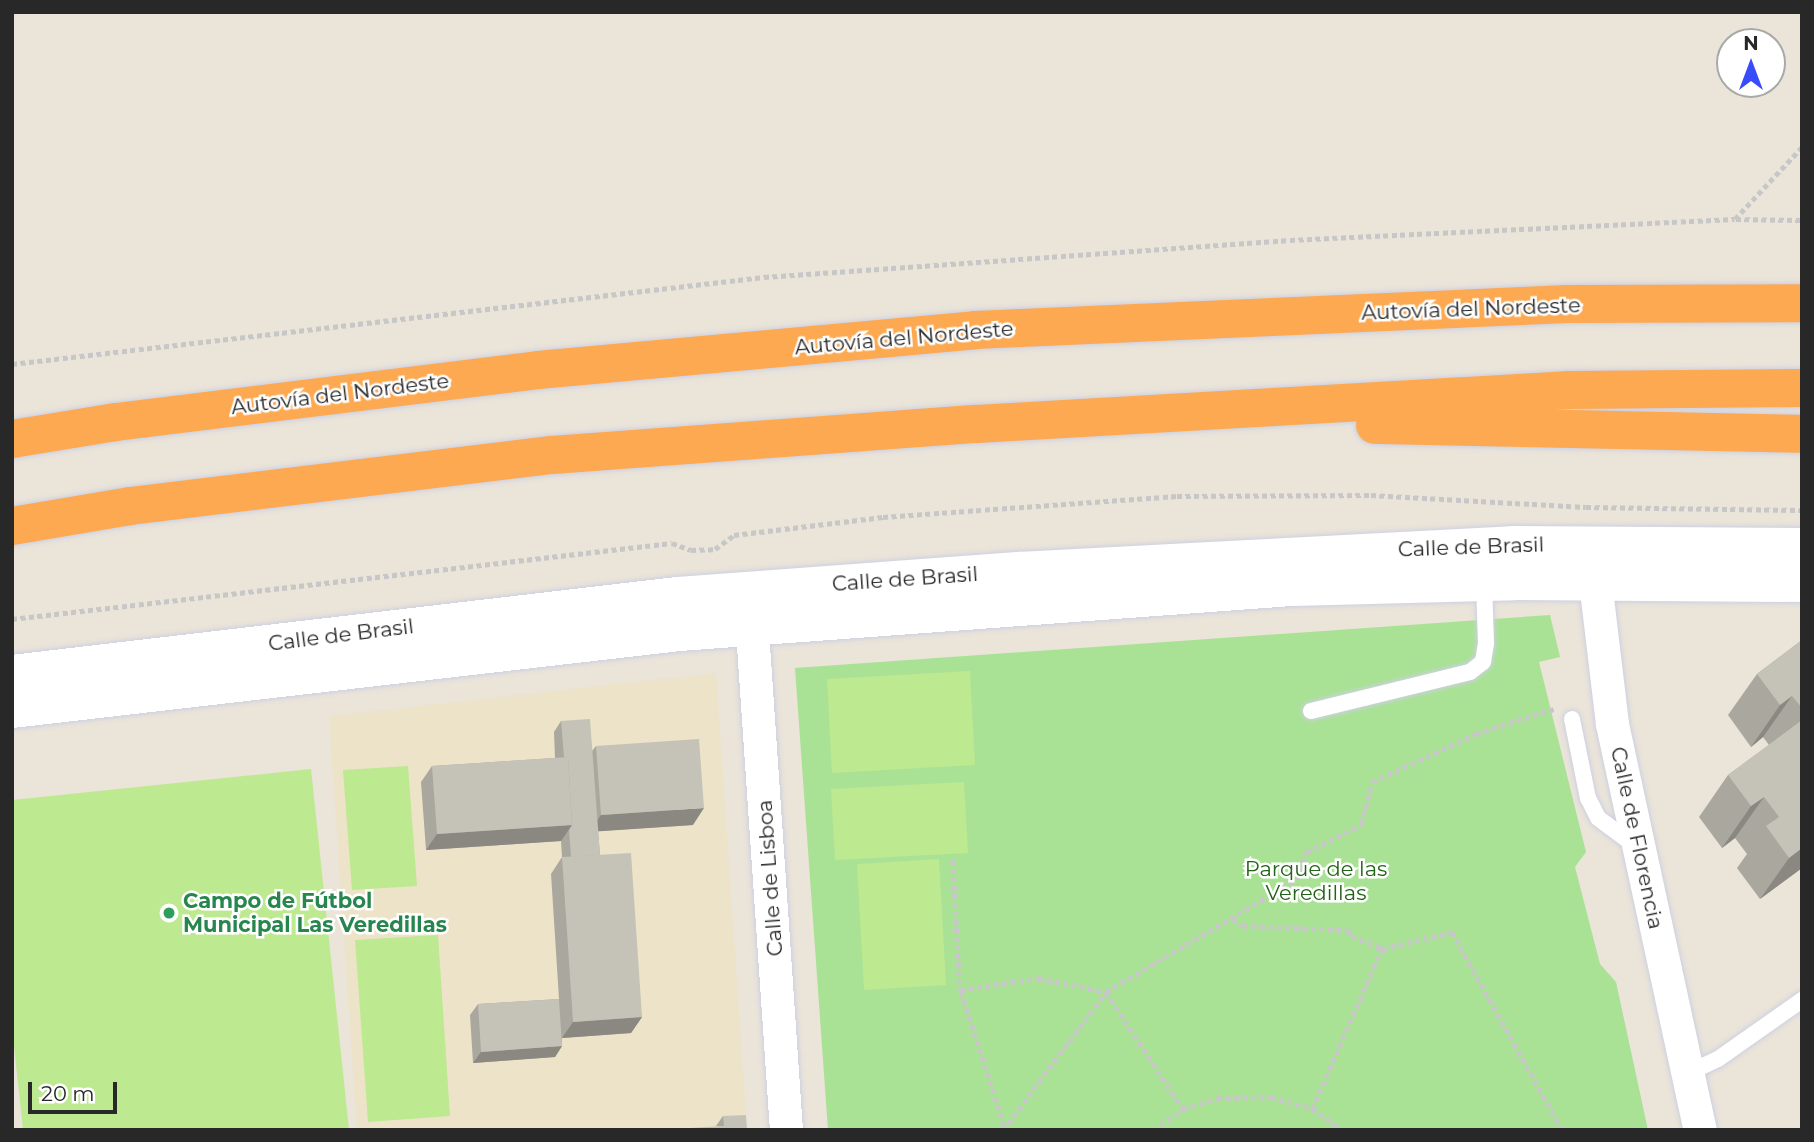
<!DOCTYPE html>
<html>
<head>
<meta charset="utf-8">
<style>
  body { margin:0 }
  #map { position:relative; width:1814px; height:1142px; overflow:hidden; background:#eae4d9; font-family:Montserrat,sans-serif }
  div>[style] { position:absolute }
  .education>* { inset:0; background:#ede3c8 }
  .green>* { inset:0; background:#a9e295 }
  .pitch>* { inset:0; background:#bde990 }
  .path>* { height:4.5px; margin-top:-2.25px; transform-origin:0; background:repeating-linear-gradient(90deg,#c7c7c7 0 5px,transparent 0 8.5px) }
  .roads { filter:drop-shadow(0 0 2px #ced0e1) drop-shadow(0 0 2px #ced0e1) }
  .service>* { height:16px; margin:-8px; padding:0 8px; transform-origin:8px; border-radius:8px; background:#fff }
  .minor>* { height:33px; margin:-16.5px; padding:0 16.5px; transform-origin:16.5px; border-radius:16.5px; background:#fff }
  .tertiary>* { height:38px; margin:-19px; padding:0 19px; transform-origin:19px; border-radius:19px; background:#fff }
  .motorway>* { height:38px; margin:-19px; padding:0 19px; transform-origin:19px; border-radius:19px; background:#fda951 }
  .wall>* { inset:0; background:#a9a79e }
  .shaded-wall>* { inset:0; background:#8a8881 }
  .building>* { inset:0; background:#c5c2b8 }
  .dots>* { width:19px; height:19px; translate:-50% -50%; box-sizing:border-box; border:4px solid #fff; border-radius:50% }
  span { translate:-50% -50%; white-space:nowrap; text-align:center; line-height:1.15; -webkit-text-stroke:5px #fff; paint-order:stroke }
  .street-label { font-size:21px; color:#282828 }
  .park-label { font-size:21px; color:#236319 }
  .leisure-label { font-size:21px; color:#27864d; font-weight:700 }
  .left { translate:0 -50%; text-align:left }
  .frame { position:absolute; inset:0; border:14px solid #282828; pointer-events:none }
  .north { position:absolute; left:1716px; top:28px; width:70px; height:70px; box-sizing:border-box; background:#fff; border:2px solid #a9a9a9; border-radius:50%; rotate:0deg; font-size:19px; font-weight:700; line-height:28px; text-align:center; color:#282828 }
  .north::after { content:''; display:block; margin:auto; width:24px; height:32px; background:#384df9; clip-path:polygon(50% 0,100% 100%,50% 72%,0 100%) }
  .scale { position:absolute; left:28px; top:1082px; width:89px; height:32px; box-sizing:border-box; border:4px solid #282828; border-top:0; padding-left:9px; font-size:21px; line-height:24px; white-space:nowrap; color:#282828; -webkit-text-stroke:5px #fff; paint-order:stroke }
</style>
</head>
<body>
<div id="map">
  <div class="education">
    <i style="clip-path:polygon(716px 673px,747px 1130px,357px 1130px,329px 716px)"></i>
  </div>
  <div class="green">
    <i style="clip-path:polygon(1550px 615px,1560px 657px,1539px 662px,1586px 852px,1575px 867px,1600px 964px,1616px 982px,1648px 1130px,828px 1130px,795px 668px)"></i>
  </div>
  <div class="pitch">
    <i style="clip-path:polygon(970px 671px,975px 765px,832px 773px,827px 679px)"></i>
    <i style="clip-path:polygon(408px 766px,417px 886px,352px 890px,343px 770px)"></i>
    <i style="clip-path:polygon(311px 769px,349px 1130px,23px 1130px,12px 1027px,12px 800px)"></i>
    <i style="clip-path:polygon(964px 782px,968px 853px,835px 860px,831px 789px)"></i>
    <i style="clip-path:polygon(939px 859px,946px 985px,864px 990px,857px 864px)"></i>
    <i style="clip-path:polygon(438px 935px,450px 1116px,368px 1122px,355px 940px)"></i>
  </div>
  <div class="path">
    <i style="left:1736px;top:219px;width:66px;rotate:0.9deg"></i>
    <i style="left:12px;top:364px;width:757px;rotate:-6.6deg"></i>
    <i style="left:764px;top:277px;width:527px;rotate:-4.02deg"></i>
    <i style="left:1290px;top:240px;width:445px;rotate:-2.7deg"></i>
    <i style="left:1735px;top:219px;width:98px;rotate:-47.1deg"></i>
    <i style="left:12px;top:619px;width:664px;rotate:-6.57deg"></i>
    <i style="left:672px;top:543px;width:20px;rotate:20deg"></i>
    <i style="left:691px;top:550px;width:24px;rotate:-2deg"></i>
    <i style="left:715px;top:549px;width:24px;rotate:-36deg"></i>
    <i style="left:734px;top:535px;width:150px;rotate:-6.9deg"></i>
    <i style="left:883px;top:517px;width:295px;rotate:-4.1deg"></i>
    <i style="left:1177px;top:496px;width:194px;rotate:-0.3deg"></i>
    <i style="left:1371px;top:495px;width:215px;rotate:3.2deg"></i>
    <i style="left:1586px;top:507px;width:216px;rotate:0.8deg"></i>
    <i style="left:953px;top:860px;width:130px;rotate:86.9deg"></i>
    <i style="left:1233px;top:919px;width:12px;rotate:35deg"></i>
    <i style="left:1243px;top:926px;width:105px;rotate:2.2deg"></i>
    <i style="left:1348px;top:930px;width:7px;rotate:56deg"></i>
    <i style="left:1352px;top:936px;width:33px;rotate:23deg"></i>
    <i style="left:1382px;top:949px;width:72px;rotate:-13.7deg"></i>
    <i style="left:1452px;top:932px;width:227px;rotate:60.9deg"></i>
    <i style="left:1312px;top:1109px;width:175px;rotate:-66.4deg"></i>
    <i style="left:1004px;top:1126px;width:143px;rotate:-107.9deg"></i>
    <i style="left:960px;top:990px;width:79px;rotate:-8.7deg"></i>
    <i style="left:1038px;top:978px;width:69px;rotate:11.6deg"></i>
    <i style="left:1106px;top:992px;width:140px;rotate:56.7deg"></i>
    <i style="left:1003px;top:1130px;width:172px;rotate:-53.3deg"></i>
    <i style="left:1106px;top:992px;width:222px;rotate:-30.6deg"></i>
    <i style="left:1297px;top:879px;width:28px;rotate:-72deg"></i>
    <i style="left:1306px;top:852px;width:61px;rotate:-26.1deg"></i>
    <i style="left:1361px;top:825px;width:44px;rotate:-75.7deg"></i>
    <i style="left:1372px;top:782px;width:115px;rotate:-24.8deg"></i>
    <i style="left:1476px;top:734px;width:82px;rotate:-17.8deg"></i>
    <i style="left:1153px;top:1130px;width:37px;rotate:-35deg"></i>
    <i style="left:1183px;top:1109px;width:36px;rotate:-18deg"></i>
    <i style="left:1217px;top:1098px;width:54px;rotate:-1.1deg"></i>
    <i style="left:1271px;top:1097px;width:43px;rotate:16.3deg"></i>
    <i style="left:1312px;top:1109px;width:37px;rotate:34deg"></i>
  </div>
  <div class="roads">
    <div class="service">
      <i style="left:1311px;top:711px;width:164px;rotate:-13.8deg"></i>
      <i style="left:1470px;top:672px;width:16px;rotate:-38deg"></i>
      <i style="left:1483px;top:662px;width:19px;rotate:-81deg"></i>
      <i style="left:1486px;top:643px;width:61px;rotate:-91.9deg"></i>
      <i style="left:1572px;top:719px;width:81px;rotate:78.6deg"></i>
      <i style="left:1588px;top:798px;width:22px;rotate:63deg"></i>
      <i style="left:1598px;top:818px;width:49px;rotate:36.6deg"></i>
      <i style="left:1688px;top:1073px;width:33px;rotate:-25deg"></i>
      <i style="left:1718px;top:1059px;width:103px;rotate:-35.1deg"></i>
    </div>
    <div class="minor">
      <i style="left:1592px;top:556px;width:169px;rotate:83.2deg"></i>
      <i style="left:1612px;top:724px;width:415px;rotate:77.8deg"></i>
      <i style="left:750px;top:601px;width:530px;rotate:86.11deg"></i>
    </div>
    <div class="tertiary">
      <i style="left:12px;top:674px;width:670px;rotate:-6.69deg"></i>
      <i style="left:677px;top:596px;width:343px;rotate:-4.2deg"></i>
      <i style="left:1019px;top:571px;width:496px;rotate:-3deg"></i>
      <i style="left:1514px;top:545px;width:288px;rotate:0.4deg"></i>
      <i style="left:12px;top:709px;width:672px;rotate:-6.58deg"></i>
      <i style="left:680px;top:632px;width:614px;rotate:-4.21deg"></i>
      <i style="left:1292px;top:587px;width:223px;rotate:-1.5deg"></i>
      <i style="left:1515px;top:581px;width:287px;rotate:0.4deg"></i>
    </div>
    <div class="motorway">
      <i style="left:1375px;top:425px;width:427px;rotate:1.2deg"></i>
      <i style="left:12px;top:439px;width:105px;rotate:-9.3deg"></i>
      <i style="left:116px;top:422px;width:425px;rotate:-7deg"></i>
      <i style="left:538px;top:370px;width:439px;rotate:-5.2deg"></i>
      <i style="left:975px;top:330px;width:593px;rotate:-2.51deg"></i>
      <i style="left:1567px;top:304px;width:235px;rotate:-0.2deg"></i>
      <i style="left:12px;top:526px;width:120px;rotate:-9.6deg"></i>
      <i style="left:130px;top:506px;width:425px;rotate:-6.9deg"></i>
      <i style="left:552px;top:455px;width:426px;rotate:-4.2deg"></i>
      <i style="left:977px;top:424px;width:594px;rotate:-3.28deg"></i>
      <i style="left:1570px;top:390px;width:232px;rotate:-0.5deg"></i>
    </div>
  </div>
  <div class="wall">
    <i style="clip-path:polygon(1802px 640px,1802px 868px,1760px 899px,1737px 868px,1747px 854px,1735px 838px,1722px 848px,1699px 817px,1728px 775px,1769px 745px,1763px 737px,1751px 747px,1728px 715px,1757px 674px)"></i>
    <i style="clip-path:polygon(561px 721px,592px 751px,596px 746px,693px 825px,598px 831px,600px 855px,642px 1017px,631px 1033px,562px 1038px,562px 1046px,555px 1057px,473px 1063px,470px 1015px,478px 1004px,559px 999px,551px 874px,562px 857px,561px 841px,426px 850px,421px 782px,432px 766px,555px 758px,554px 732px)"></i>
    <i style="clip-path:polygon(723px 1116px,747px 1130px,716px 1126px)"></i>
  </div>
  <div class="shaded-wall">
    <i style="clip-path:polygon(1792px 696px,1763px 737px,1751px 747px,1780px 705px)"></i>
    <i style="clip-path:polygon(1764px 797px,1735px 838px,1722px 848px,1751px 806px)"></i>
    <i style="clip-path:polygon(704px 808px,693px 825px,589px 832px,601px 815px)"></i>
    <i style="clip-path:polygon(572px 825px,561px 841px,426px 850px,437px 834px)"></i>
    <i style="clip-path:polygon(1802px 848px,1802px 868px,1760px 899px,1789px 858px)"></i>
    <i style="clip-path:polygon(642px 1017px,631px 1033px,562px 1038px,573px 1022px)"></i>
    <i style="clip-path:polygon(562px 1046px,555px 1057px,473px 1063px,481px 1052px)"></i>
  </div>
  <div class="building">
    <i style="clip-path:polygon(1802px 640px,1802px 708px,1792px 696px,1780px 705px,1757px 674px)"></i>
    <i style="clip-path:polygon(590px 719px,600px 855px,571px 857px,569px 830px,572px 825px,568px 757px,564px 757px,561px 721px)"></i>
    <i style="clip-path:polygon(1802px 720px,1802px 848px,1789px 858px,1766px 826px,1779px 817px,1764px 797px,1751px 806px,1728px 775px)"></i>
    <i style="clip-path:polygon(699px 739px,704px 808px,601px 815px,596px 746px)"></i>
    <i style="clip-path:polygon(568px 757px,572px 825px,437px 834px,432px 766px)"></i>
    <i style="clip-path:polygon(631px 853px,642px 1017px,573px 1022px,562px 857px)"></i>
    <i style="clip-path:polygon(559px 999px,562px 1046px,481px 1052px,478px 1004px)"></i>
    <i style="clip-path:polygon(746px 1115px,747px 1130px,655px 1130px,724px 1126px,723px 1116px)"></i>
  </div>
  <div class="dots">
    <i style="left:169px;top:913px;background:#2e9e5b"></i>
  </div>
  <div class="street-label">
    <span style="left:1471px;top:309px;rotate:-2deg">Autovía del Nordeste</span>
    <span style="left:904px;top:338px;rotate:-5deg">Autovía del Nordeste</span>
    <span style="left:340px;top:394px;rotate:-7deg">Autovía del Nordeste</span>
    <span style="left:1471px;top:547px;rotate:-2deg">Calle de Brasil</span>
    <span style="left:905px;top:579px;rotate:-4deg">Calle de Brasil</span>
    <span style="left:341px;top:635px;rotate:-7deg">Calle de Brasil</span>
    <span style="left:1637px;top:838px;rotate:78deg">Calle de Florencia</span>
    <span style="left:770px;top:878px;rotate:-94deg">Calle de Lisboa</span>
  </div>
  <div class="park-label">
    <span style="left:1316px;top:881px">Parque de las<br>Veredillas</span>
  </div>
  <div class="leisure-label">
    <span class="left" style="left:183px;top:913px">Campo de Fútbol<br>Municipal Las Veredillas</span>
  </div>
  <div class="frame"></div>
  <div class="north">N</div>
  <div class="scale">20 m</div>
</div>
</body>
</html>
